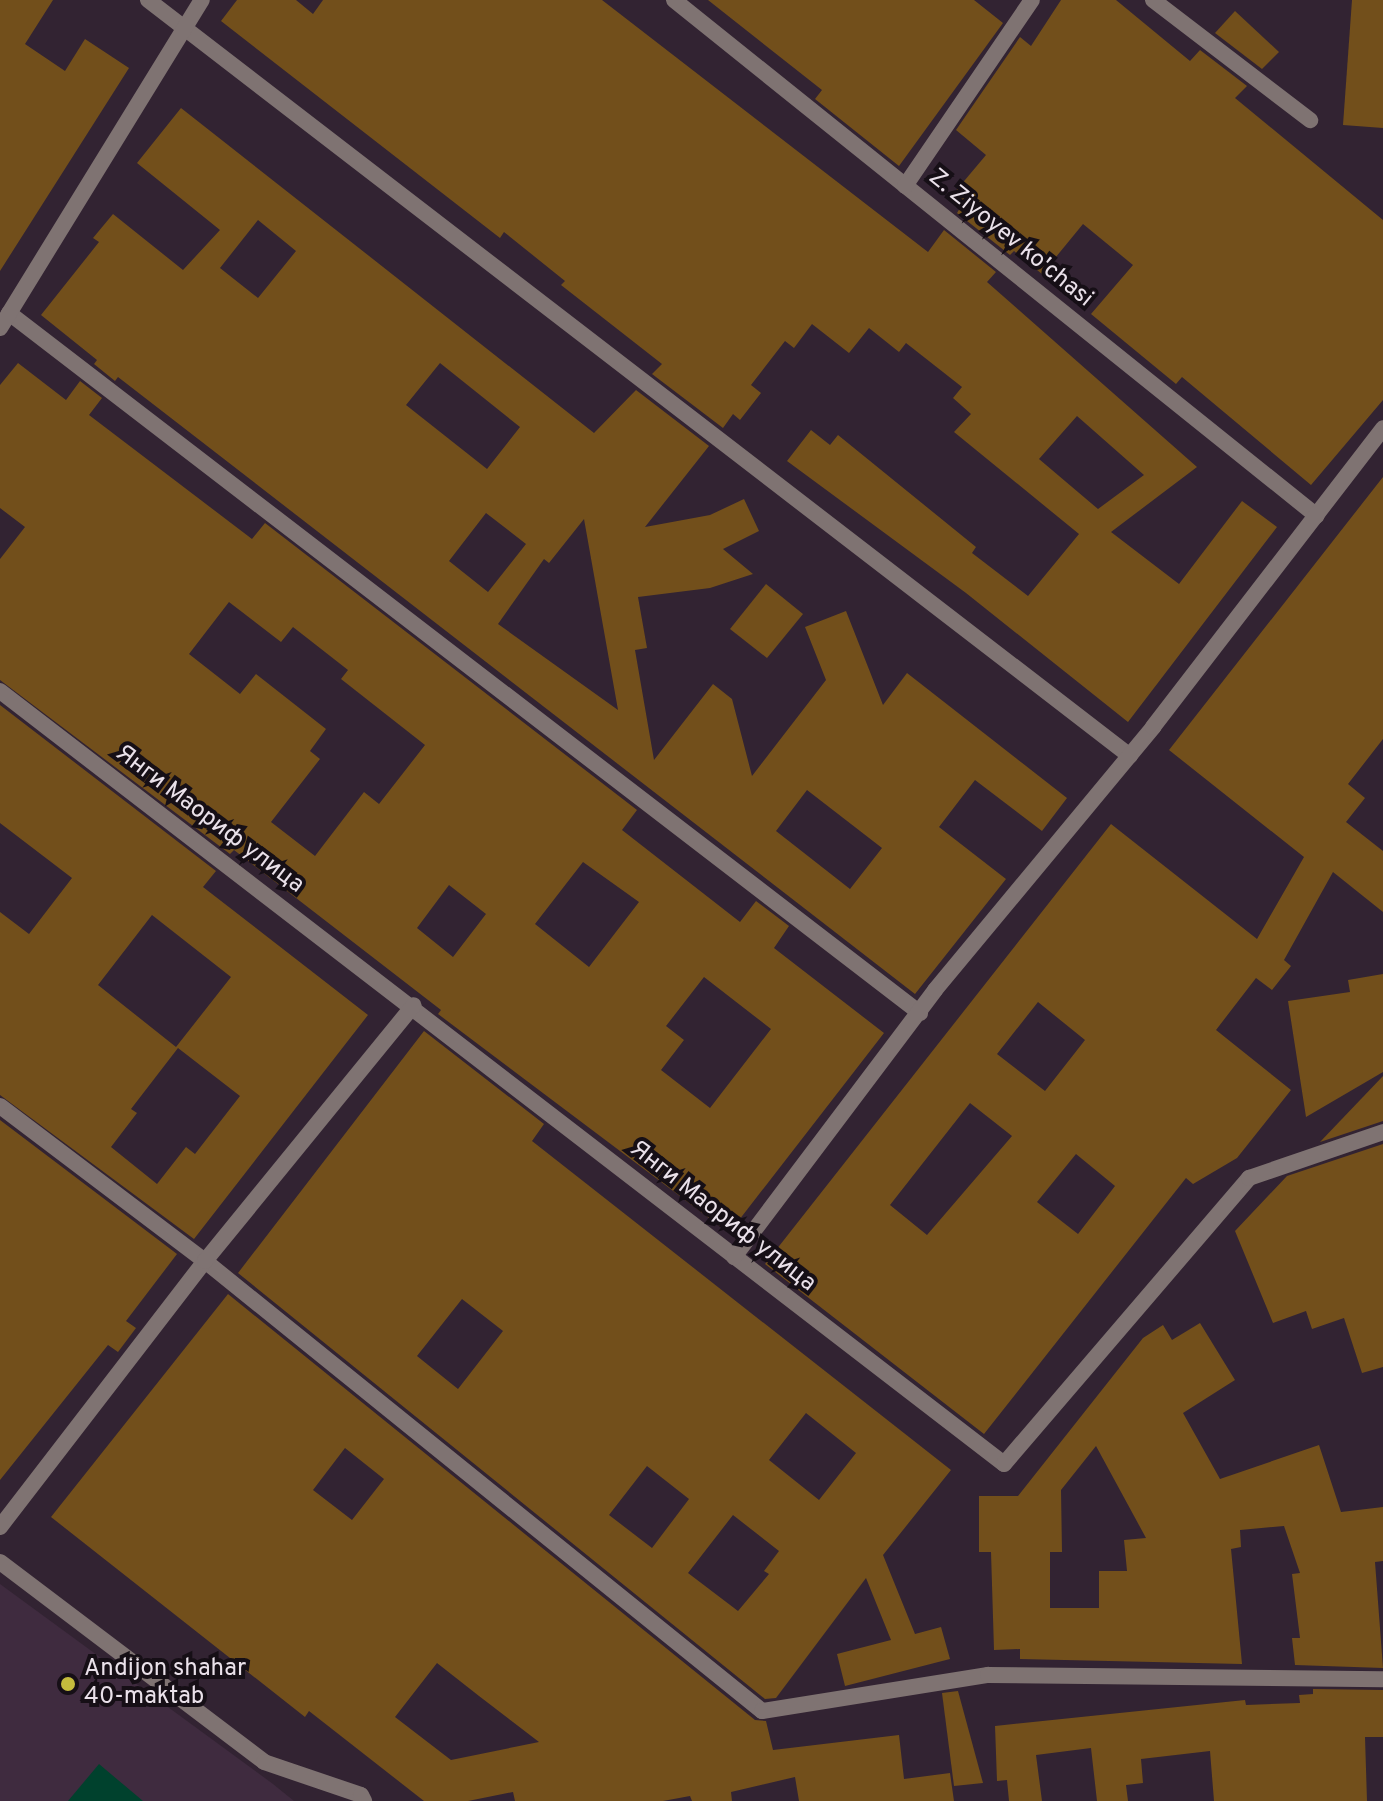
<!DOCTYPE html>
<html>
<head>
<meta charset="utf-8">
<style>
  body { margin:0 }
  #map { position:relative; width:1383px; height:1801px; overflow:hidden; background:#322332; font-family:Overpass,sans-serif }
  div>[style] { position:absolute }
  .built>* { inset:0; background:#3f2b3f }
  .green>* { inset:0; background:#00412d }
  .building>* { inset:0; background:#724f1b }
  .street>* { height:16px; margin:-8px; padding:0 8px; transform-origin:8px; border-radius:8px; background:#7f7372 }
  .dots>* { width:22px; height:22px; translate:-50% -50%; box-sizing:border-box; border:4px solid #160f16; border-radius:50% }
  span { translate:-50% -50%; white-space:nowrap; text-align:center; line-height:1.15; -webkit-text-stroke:8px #160f16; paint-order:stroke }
  .street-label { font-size:24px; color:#eae1ea }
  .poi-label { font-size:24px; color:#eae1ea }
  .left { translate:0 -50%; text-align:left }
</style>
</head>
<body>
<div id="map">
  <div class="built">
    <i style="clip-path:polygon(0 1584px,273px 1784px,294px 1801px,0 1801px)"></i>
  </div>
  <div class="green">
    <i style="clip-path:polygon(99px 1764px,143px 1801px,68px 1801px)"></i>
  </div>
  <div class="building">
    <i style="clip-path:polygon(0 0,53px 0,25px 44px,65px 71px,85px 39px,129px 68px,0 271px)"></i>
    <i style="clip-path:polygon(evenodd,237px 0,296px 0,313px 14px,323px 0,602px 0,928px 252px,944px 230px,996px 272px,987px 282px,1197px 467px,1111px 532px,1179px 584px,1242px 501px,1277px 527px,1128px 722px,966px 593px,787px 461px,811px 430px,830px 445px,838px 435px,976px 547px,972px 553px,1028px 596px,1079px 534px,954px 432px,971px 414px,953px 398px,962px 387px,906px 343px,899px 352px,869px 328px,849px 353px,812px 324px,794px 348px,785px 341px,751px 385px,761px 393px,740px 420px,733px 414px,723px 428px,652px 374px,662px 364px,561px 285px,565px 281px,504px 232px,500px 238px,221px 21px,237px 0,1077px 416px,1144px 475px,1098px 509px,1039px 459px,1077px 416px)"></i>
    <i style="clip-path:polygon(708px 0,974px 0,1003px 23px,899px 166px,815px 99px,822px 90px)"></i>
    <i style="clip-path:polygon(1061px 0,1116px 0,1190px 61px,1200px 50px,1247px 86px,1235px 98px,1383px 220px,1383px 400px,1311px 485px,1182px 377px,1176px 384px,1091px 314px,1133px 265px,1083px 224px,1042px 274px,1014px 251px,1010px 255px,957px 213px,960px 208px,949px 199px,986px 155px,956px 130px,1020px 37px,1031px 46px)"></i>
    <i style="clip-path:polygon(1352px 0,1383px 0,1383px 128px,1343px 125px)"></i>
    <i style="clip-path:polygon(1235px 11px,1279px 52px,1262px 69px,1215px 33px)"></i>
    <i style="clip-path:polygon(evenodd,181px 108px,594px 433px,636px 390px,709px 446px,645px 527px,710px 515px,744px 499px,759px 531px,723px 549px,753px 574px,710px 588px,638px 597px,647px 648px,635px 650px,654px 760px,713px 684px,732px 699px,752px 776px,826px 680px,805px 627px,846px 611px,883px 705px,907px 673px,1067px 798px,1042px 831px,975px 780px,939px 827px,1006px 879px,915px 994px,118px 377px,115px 381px,94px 364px,97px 360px,41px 315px,99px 242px,93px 238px,113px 214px,183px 270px,220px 230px,137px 163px,181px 108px,258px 220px,296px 251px,258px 298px,220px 268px,258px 220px,181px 108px,440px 363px,520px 427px,487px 469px,406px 405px,440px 363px,181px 108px,486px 513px,526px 544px,488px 592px,449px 561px,486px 513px,181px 108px,584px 519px,618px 710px,498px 624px,544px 559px,549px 563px,584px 519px,181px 108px,807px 790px,882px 848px,850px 889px,776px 831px,807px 790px)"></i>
    <i style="clip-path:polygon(evenodd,18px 363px,66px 400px,80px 381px,102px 398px,89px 415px,252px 539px,265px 523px,637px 810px,622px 830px,740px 922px,756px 901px,789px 926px,774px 948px,884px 1033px,729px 1233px,438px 1014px,441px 1010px,234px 850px,230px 854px,0 680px,0 559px,25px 527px,0 508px,0 385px,18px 363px,229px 602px,281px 642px,293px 627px,348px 670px,341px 679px,425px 745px,379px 804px,364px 792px,315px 856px,271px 822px,320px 759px,310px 751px,326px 729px,256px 674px,240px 694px,189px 654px,229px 602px,18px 363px,583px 862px,639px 902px,589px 967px,535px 924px,583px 862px,18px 363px,449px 885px,486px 914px,453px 957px,417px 928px,449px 885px,18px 363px,704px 977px,771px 1029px,710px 1108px,661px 1070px,684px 1040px,666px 1026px,704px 977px)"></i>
    <i style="clip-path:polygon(evenodd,1383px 477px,1383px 739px,1348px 784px,1365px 798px,1346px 822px,1383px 851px,1383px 912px,1333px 872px,1284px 960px,1291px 966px,1272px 990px,1256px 978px,1216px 1030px,1291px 1090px,1237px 1158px,1193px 1184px,1186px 1178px,984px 1434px,765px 1264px,1111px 824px,1257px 939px,1304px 857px,1169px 750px,1383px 477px,1038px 1002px,1085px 1040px,1045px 1091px,997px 1054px,1038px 1002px,1383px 477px,970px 1103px,1012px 1136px,927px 1235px,890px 1205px,970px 1103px,1383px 477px,1076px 1154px,1115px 1186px,1078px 1234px,1037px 1202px,1076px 1154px)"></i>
    <i style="clip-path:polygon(766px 584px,803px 614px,767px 658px,730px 629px)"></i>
    <i style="clip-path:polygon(evenodd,0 705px,216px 871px,203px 887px,368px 1015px,194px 1239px,0 1095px,0 912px,29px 934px,72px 878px,0 823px,0 705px,152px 915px,231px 977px,176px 1047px,98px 985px,152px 915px,0 705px,178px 1048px,240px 1096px,195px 1154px,186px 1147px,157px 1184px,111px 1147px,137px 1113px,131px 1109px,178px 1048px)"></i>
    <i style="clip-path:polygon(1383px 974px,1383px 1072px,1306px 1117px,1288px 1001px,1350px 992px,1348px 980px)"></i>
    <i style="clip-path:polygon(evenodd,424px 1031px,544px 1124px,532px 1141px,951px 1470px,883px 1555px,915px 1634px,941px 1627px,950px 1659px,845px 1686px,837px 1654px,891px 1640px,866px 1578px,776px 1698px,765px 1699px,238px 1273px,424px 1031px,462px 1299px,503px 1331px,458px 1389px,417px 1356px,462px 1299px,424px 1031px,806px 1413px,856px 1453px,819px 1500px,769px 1460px,806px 1413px,424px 1031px,647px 1466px,689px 1499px,652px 1548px,609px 1515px,647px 1466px,424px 1031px,733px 1515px,779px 1551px,764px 1571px,769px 1574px,738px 1611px,688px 1573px,733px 1515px)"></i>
    <i style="clip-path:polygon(1383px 1076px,1383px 1121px,1320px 1142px)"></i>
    <i style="clip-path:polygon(0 1120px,177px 1254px,126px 1321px,136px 1328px,118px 1352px,108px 1345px,0 1480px)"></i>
    <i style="clip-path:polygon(1383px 1144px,1383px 1367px,1362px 1373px,1344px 1318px,1312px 1329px,1306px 1311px,1273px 1323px,1235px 1231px,1287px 1176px)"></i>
    <i style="clip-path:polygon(evenodd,228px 1294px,755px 1720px,766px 1721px,773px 1750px,899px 1735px,904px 1779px,950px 1773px,954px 1801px,799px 1801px,795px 1777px,731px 1792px,732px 1801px,692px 1801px,690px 1796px,663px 1801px,515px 1801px,513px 1792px,468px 1801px,424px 1801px,309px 1711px,305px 1717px,51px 1517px,228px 1294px,345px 1448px,384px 1479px,352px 1520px,313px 1490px,345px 1448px,228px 1294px,437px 1663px,479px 1696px,539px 1742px,451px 1760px,395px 1717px,437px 1663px)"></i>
    <i style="clip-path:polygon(evenodd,1200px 1323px,1235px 1380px,1183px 1413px,1220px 1479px,1319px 1445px,1341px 1512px,1383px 1507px,1383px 1561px,1375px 1562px,1383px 1668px,1295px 1665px,1292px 1638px,1300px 1638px,1292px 1574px,1300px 1573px,1284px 1526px,1240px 1530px,1241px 1547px,1231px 1549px,1242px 1664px,1020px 1659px,1020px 1649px,994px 1650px,991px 1552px,979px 1552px,979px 1496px,1018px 1496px,1143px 1338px,1163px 1325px,1172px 1340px,1200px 1323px,1096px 1446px,1146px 1538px,1124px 1540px,1127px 1571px,1099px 1571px,1099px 1608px,1050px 1608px,1050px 1552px,1062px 1552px,1061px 1490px,1096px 1446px)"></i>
    <i style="clip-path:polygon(1313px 1689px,1383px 1690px,1383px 1737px,1365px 1737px,1367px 1801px,1214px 1801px,1210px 1751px,1141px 1759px,1143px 1783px,1126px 1785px,1128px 1801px,1097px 1801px,1091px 1748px,1036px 1755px,1042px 1801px,1009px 1801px,1007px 1780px,997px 1781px,995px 1726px,1245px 1700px,1246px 1705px,1300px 1703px,1299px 1695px,1313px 1694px)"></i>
    <i style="clip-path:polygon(958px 1691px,983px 1783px,954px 1786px,942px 1693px)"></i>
  </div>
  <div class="street">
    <i style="left:148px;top:0;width:1239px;rotate:37.59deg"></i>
    <i style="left:674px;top:0;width:824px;rotate:38.75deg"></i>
    <i style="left:1153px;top:0;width:198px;rotate:37.4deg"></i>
    <i style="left:905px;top:186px;width:225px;rotate:-55.7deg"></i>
    <i style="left:9px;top:313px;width:1149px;rotate:37.54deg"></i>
    <i style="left:0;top:328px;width:385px;rotate:-58.4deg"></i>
    <i style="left:0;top:691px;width:1267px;rotate:37.59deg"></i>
    <i style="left:1004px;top:1464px;width:377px;rotate:-49.4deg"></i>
    <i style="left:1249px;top:1178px;width:142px;rotate:-18.9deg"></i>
    <i style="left:0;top:1106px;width:257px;rotate:37.1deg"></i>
    <i style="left:205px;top:1261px;width:716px;rotate:38.93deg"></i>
    <i style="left:762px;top:1711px;width:229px;rotate:-9.1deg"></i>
    <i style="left:988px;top:1675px;width:395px;rotate:0.6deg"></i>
    <i style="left:734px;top:1257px;width:334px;rotate:-53deg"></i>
    <i style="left:935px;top:990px;width:342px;rotate:-50.3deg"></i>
    <i style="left:1153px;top:727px;width:377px;rotate:-52.4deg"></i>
    <i style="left:0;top:1527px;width:336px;rotate:-52.4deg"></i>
    <i style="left:205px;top:1261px;width:330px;rotate:-50.8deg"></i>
    <i style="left:0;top:1562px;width:331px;rotate:37.1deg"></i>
    <i style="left:264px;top:1762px;width:102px;rotate:18.8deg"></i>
    <i style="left:361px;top:1795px;width:7px;rotate:63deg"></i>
  </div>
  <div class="dots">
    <i style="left:68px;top:1684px;background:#c5bc3d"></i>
  </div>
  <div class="street-label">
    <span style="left:1010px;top:239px;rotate:39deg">Z. Ziyoyev ko'chasi</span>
    <span style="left:209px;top:820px;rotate:37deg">Янги Маориф улица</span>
    <span style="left:722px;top:1217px;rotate:38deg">Янги Маориф улица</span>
  </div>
  <div class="poi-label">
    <span class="left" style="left:84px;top:1684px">Andijon shahar<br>40-maktab</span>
  </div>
</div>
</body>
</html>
